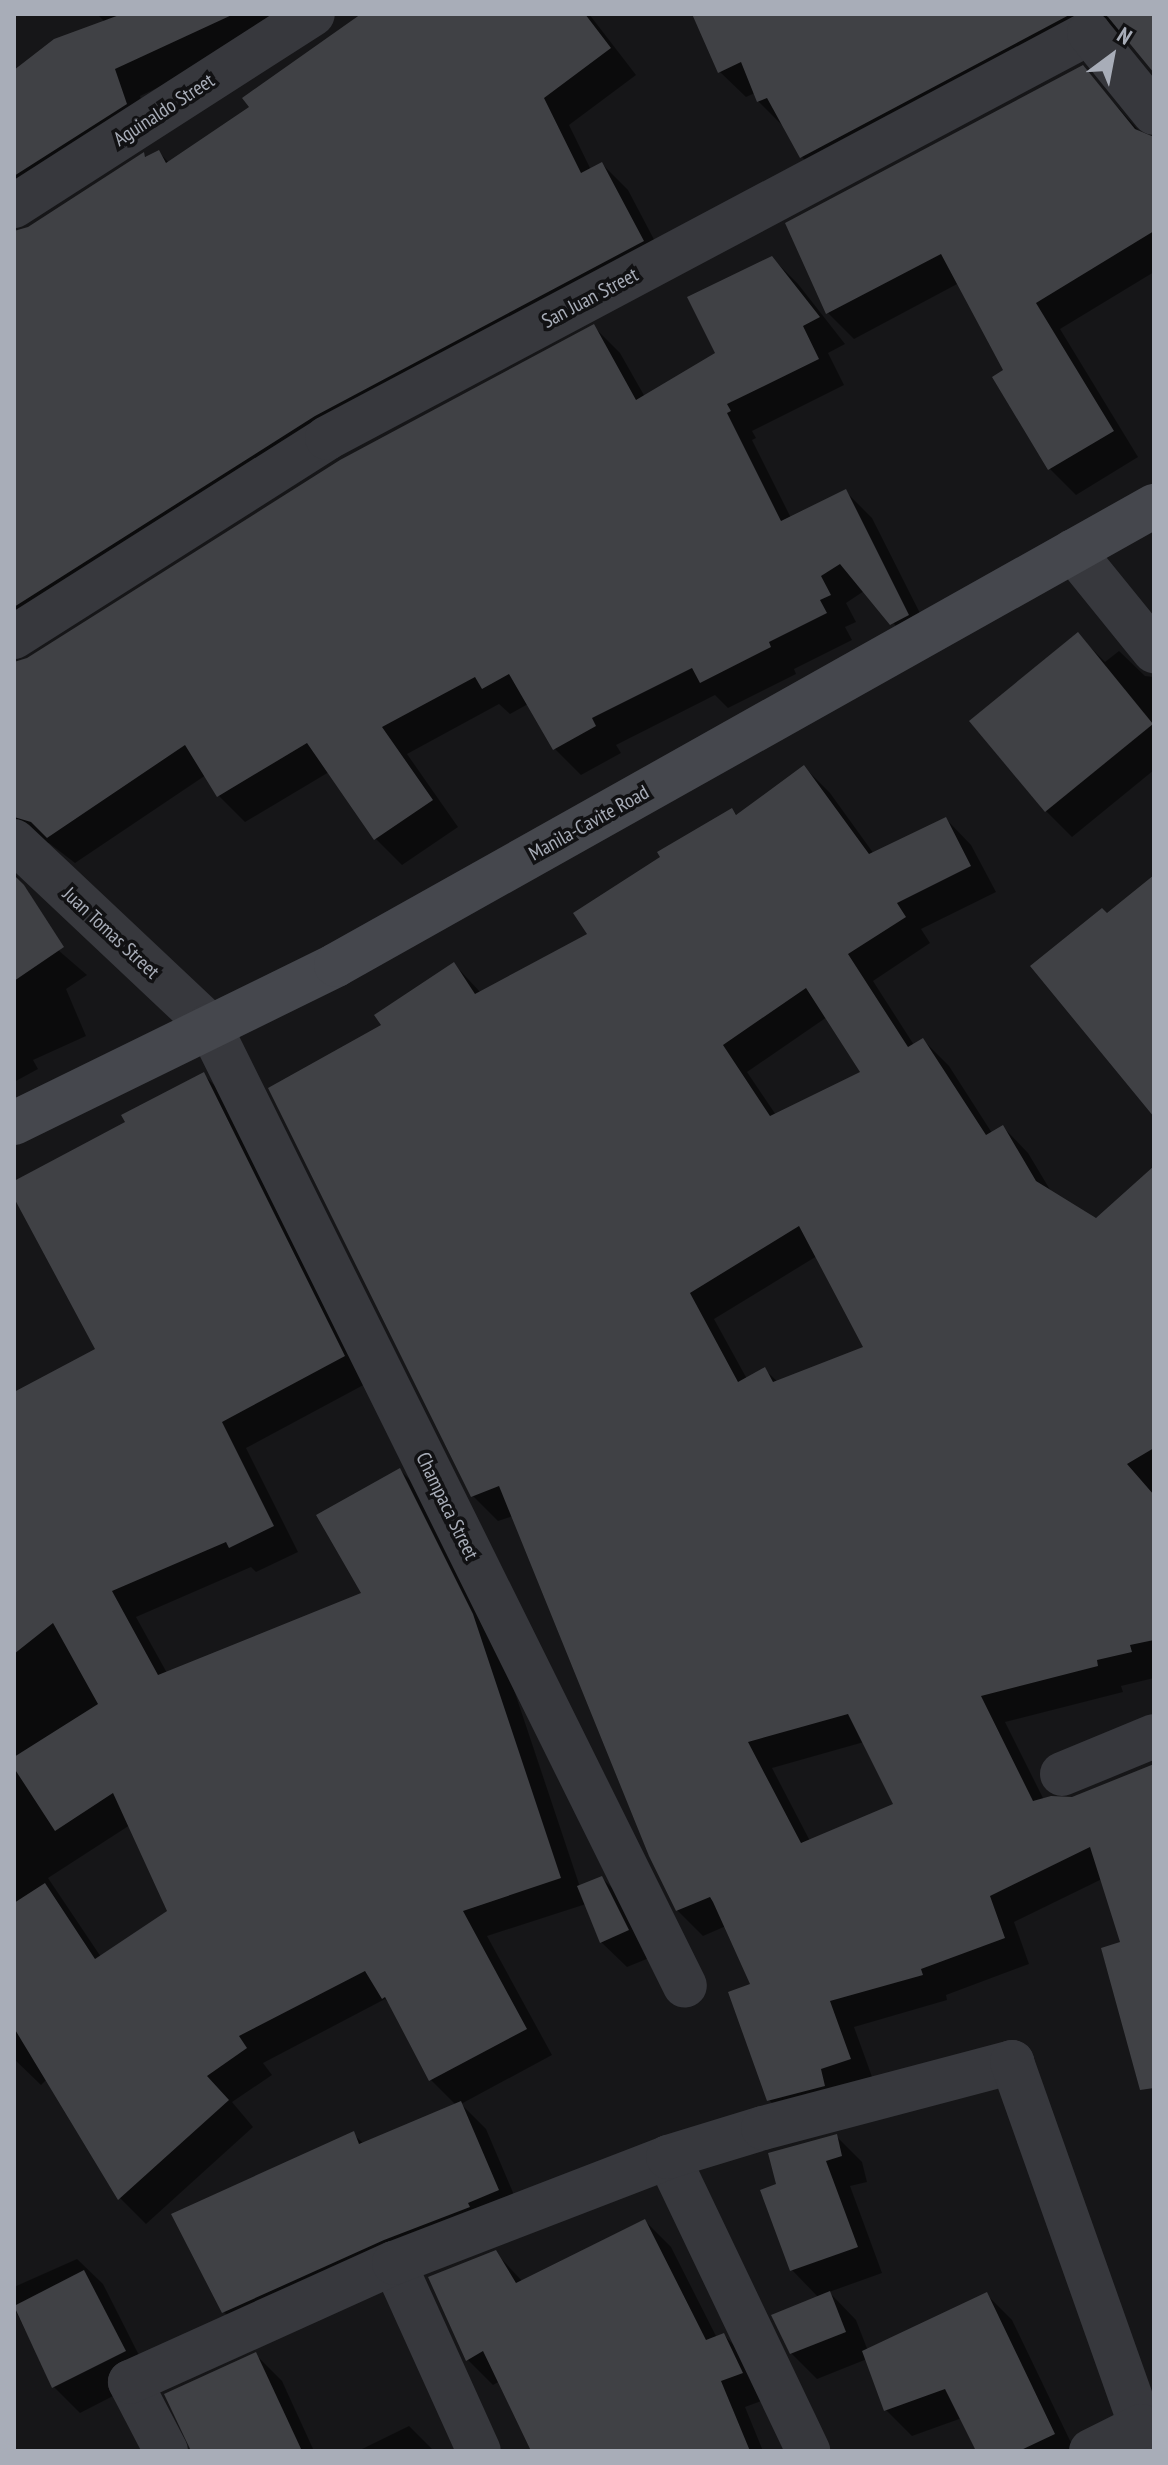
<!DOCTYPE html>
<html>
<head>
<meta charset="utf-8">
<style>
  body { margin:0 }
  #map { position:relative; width:1168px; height:2465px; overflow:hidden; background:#161618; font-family:"PT Sans Narrow",sans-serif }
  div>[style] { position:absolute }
  .shadow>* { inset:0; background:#0007 }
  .building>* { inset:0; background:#404145 }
  .minor>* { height:44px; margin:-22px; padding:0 22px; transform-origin:22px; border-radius:22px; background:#37383d }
  .secondary>* { height:44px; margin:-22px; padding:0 22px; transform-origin:22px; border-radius:22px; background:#45474d }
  span { translate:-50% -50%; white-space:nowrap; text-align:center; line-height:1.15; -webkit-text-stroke:7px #111113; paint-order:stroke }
  .street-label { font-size:20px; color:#a8adb8 }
  .frame { position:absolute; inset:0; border:16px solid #a8adb8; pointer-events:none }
  .north { position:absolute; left:1072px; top:16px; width:80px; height:80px; -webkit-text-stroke:6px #111113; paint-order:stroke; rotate:32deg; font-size:22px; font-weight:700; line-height:32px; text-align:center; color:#a8adb8 }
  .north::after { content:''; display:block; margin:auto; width:28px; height:36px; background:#a8adb8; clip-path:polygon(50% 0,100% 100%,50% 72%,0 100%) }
</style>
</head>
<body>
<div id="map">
  <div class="shadow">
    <i style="clip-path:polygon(97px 14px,316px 14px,140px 96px,152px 131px,17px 222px,15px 233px,28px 229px,144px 155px,147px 158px,159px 152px,169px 163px,252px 107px,365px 14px,589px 14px,636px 75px,569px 125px,591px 170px,602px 164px,628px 190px,669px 268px,340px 443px,18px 651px,15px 664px,28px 660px,594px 327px,620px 353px,645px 397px,718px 354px,772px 258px,798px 284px,845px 344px,828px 353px,844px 385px,752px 431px,756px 438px,752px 440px,791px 518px,846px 492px,872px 518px,934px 641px,918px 650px,864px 591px,846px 603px,856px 622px,845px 627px,852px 640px,794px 669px,796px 674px,728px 708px,715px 695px,616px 745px,621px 753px,581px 775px,555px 749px,528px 704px,510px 714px,499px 704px,407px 754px,458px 827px,402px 865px,376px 839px,329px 772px,245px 822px,219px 796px,206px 775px,75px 863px,49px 843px,35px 843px,16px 862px,16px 876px,29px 893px,14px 904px,14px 73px,105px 22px)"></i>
    <i style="clip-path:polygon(709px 14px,1154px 14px,1154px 70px,1129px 39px,1115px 33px,828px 183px,802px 157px,784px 127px,758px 101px,755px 93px,746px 97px,720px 72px)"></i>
    <i style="clip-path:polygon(1082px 67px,1145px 138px,1154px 139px,1154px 272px,1060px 329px,1138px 457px,1076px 495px,1050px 469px,994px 378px,1005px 371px,959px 283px,854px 339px,828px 313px)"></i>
    <i style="clip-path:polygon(1078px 635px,1105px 662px,1119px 651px,1145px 676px,1154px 677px,1154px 770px,1072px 837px,1046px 811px)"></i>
    <i style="clip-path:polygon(evenodd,804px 767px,830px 793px,874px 854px,946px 819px,971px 845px,996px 892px,921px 929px,930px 943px,873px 981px,914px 1045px,923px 1040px,949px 1066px,992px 1133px,1003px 1127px,1028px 1153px,1052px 1193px,1096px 1221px,1154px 1169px,1154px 1678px,1121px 1686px,1123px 1692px,1005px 1722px,1044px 1800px,1072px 1799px,1154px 1766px,1154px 2036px,1127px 1943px,1102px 1879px,1014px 1922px,1029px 1964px,946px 1995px,947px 2000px,854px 2027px,875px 2085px,795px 2126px,769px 2100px,753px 1985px,726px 1926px,703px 1936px,677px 1910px,513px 1516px,498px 1521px,472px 1495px,384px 1026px,454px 964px,481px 993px,589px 934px,732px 810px,738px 816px,804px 767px,827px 1017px,863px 1073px,776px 1115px,747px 1072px,827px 1017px,804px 767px,817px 1256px,866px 1348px,778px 1382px,765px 1370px,747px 1379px,714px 1319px,817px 1256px,804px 767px,864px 1742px,895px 1806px,810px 1841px,772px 1768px,864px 1742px)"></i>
    <i style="clip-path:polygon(14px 912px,87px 975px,66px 989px,86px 1036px,33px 1060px,38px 1069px,14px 1082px)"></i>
    <i style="clip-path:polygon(evenodd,203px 1074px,229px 1100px,369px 1382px,246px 1448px,298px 1552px,256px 1572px,251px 1567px,136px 1617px,167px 1673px,364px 1594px,400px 1470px,426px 1496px,498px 1642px,580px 1887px,602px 1878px,628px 1904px,654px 1956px,627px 1967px,601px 1942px,586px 1904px,487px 1936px,552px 2055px,461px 2104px,486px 2129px,523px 2216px,250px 2338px,224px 2312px,353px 2134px,364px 2144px,456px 2105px,431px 2080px,392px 2006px,385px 1999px,263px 2063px,272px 2075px,232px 2102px,253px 2127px,146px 2224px,120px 2198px,47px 2079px,41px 2085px,14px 2059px,14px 1407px,98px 1350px,14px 1194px,14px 1183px,127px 1123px,203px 1074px,130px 1825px,169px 1911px,101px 1957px,48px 1878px,130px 1825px)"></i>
    <i style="clip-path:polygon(836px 2136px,862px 2162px,867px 2182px,850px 2186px,882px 2273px,829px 2292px,856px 2320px,868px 2351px,986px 2294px,1012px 2320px,1075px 2451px,978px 2451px,962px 2418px,912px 2436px,886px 2410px,867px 2359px,817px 2379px,791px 2353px,819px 2298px,792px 2270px,778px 2186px)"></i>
    <i style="clip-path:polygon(645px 2221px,671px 2247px,717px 2338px,724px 2335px,749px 2361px,767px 2399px,745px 2407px,763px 2451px,534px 2451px,500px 2381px,493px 2385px,467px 2359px,496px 2253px,523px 2282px)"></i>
    <i style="clip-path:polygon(77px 2259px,103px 2284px,150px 2377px,80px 2413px,54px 2387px,14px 2308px,14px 2287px)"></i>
    <i style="clip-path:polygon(256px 2355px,282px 2381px,314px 2451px,193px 2451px)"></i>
    <i style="clip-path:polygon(409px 2426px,434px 2451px,358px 2451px)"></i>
  </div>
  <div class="building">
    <i style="clip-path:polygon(122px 14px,234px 14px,115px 69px,127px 104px,14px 176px,14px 70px,54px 39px)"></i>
    <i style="clip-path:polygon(361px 14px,585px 14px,611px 48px,544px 98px,581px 173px,602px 162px,644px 241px,315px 416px,14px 607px,14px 231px,28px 227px,144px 152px,145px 157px,159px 150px,166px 163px,249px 107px,242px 98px)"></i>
    <i style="clip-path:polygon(692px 14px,1071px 14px,800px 158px,767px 98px,757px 102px,741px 62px,718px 73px)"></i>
    <i style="clip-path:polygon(1104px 14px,1154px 14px,1154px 73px,1108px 17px)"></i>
    <i style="clip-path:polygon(1083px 65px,1135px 129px,1154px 137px,1154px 231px,1036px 303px,1114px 431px,1048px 470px,992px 377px,1003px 370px,941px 254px,826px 314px,785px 223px)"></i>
    <i style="clip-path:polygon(772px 256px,820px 317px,803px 326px,819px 359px,727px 404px,731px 411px,727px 413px,781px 521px,846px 489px,909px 615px,890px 625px,840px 564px,821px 576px,831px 595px,820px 600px,827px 613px,769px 642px,771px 647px,700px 683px,692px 668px,592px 718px,596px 726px,553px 750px,509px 674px,482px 689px,475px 677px,382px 727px,433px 800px,374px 840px,307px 743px,217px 797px,185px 745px,47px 838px,31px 822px,14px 817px,14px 662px,27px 658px,340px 460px,594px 324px,636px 400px,715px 353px,687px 297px)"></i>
    <i style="clip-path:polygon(1078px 632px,1153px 724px,1045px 812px,969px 721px)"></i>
    <i style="clip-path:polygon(evenodd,804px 765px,869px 854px,946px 817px,971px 866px,897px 903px,906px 917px,848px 954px,908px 1047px,923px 1038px,986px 1135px,1003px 1125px,1036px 1181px,1096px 1218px,1154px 1166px,1154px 1448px,1127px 1464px,1154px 1495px,1154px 1640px,1130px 1645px,1132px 1652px,1097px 1660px,1098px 1666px,981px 1696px,1033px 1801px,1051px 1796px,1072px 1797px,1154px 1764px,1154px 2088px,1140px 2090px,1101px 1948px,1120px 1942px,1090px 1847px,990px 1896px,1005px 1938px,921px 1969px,923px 1975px,830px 2001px,851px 2059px,821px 2069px,825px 2086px,767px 2101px,728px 1992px,750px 1984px,713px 1902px,710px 1897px,676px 1911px,649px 1856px,499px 1486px,471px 1497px,268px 1088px,381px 1025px,374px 1015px,454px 962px,475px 994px,587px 934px,573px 913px,660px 857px,657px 852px,732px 808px,736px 815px,804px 765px,806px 988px,860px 1072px,770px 1116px,723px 1045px,806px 988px,804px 765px,799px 1226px,863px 1347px,773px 1382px,765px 1367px,738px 1382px,690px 1293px,799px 1226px,804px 765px,848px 1714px,893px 1804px,801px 1843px,748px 1742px,848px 1714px)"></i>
    <i style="clip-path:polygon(14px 875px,24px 885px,64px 947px,14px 981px)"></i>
    <i style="clip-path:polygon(1154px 875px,1154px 1117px,1030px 966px,1102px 908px,1107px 913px)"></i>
    <i style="clip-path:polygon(204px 1072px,345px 1356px,222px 1422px,274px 1526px,229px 1548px,226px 1542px,112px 1591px,158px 1675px,361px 1593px,316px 1515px,400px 1468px,473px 1614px,561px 1878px,463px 1911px,527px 2029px,429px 2081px,385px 1997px,382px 1999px,365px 1971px,239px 2036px,247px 2048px,207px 2076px,229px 2100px,118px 2200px,14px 2028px,14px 1903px,45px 1883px,95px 1959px,167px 1911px,113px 1793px,55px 1831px,14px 1768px,14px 1757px,98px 1704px,53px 1623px,14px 1654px,14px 1392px,95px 1349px,14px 1198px,14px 1181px,125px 1122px,121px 1115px)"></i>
    <i style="clip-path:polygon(602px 1876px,629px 1930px,600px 1943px,577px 1886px)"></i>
    <i style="clip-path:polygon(461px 2101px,499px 2190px,468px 2203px,470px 2207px,384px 2240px,222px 2313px,171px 2214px,354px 2131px,359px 2144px)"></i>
    <i style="clip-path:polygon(837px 2134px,842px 2156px,826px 2161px,858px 2247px,790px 2271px,760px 2190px,776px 2184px,768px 2153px)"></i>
    <i style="clip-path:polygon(645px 2219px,706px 2340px,724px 2333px,743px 2373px,721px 2381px,750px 2451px,531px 2451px,483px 2351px,466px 2361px,428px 2277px,496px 2250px,516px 2283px)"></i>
    <i style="clip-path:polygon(84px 2270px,126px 2351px,52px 2388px,14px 2306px)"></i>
    <i style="clip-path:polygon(830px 2291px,846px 2332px,790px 2354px,771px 2315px)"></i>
    <i style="clip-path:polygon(987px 2292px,1055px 2434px,1019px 2451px,976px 2451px,945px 2389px,884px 2411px,862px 2351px)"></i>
    <i style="clip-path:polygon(256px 2352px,302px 2451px,191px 2451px,164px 2394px)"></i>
  </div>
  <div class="minor">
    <i style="left:14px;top:206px;width:355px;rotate:-32.7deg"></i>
    <i style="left:1073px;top:551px;width:129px;rotate:51deg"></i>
    <i style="left:14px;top:637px;width:371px;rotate:-32.4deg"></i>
    <i style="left:327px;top:438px;width:863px;rotate:-27.99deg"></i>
    <i style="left:1089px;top:33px;width:103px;rotate:50.9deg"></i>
    <i style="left:14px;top:841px;width:268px;rotate:43.3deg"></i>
    <i style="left:209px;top:1025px;width:1072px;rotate:63.65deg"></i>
    <i style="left:1062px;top:1774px;width:100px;rotate:-22.4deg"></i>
    <i style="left:668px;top:2157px;width:326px;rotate:64.5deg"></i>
    <i style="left:394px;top:2263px;width:206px;rotate:65.7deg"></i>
    <i style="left:166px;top:2451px;width:78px;rotate:-117.6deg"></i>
    <i style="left:130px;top:2382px;width:290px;rotate:-24.3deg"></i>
    <i style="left:394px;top:2263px;width:294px;rotate:-21.1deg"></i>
    <i style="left:668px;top:2157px;width:99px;rotate:-17deg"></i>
    <i style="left:763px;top:2128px;width:258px;rotate:-14.8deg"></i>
    <i style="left:1012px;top:2062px;width:413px;rotate:70.5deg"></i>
    <i style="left:1091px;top:2451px;width:56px;rotate:-26.6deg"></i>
  </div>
  <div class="secondary">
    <i style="left:14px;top:1123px;width:359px;rotate:-26.1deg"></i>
    <i style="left:336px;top:965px;width:938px;rotate:-29.3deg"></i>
  </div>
  <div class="street-label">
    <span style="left:164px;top:110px;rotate:-33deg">Aguinaldo Street</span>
    <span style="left:590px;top:298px;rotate:-28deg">San Juan Street</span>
    <span style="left:589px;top:823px;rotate:-29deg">Manila-Cavite Road</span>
    <span style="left:111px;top:933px;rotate:43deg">Juan Tomas Street</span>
    <span style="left:447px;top:1506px;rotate:64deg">Champaca Street</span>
  </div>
  <div class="frame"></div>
  <div class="north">N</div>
</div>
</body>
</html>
